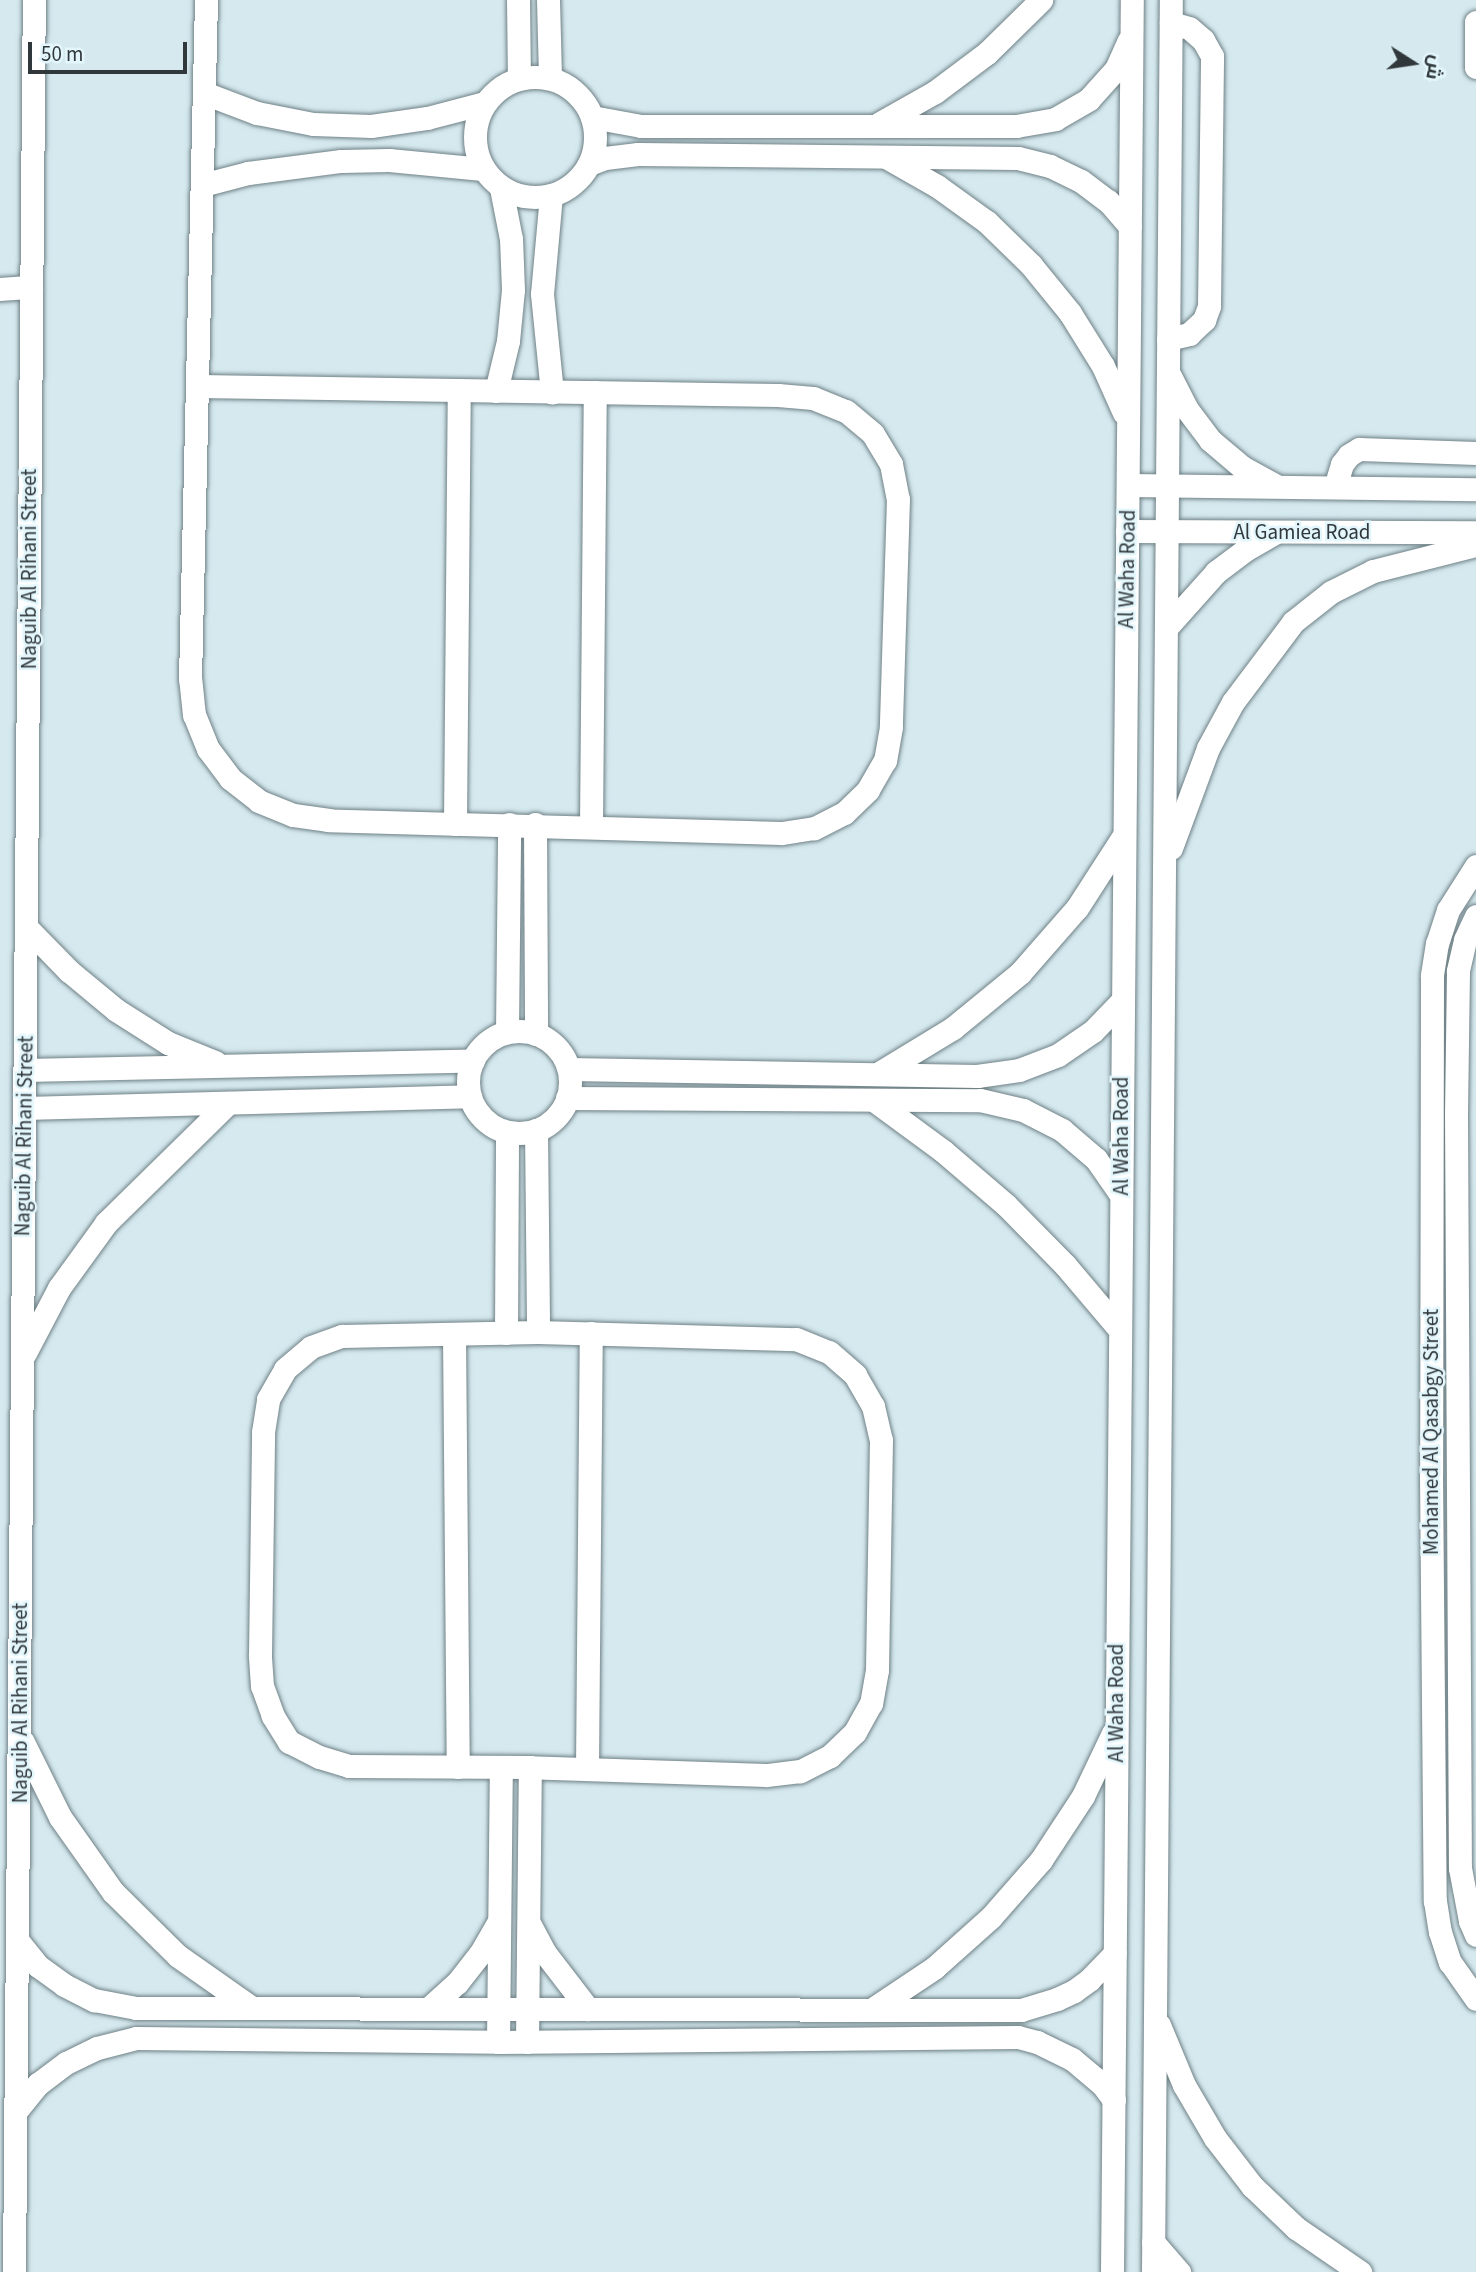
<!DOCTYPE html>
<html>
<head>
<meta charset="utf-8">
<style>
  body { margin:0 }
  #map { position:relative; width:1476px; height:2272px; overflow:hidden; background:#d5e9ef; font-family:"Source Sans 3",Cairo,sans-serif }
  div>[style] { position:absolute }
  .roads { filter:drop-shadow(0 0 2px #6f8186) drop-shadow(0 0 2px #6f8186) }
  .minor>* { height:23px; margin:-11.5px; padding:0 11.5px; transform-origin:11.5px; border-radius:11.5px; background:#fff }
  .minor>.ring { margin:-11.5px; padding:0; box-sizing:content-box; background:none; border:23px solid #fff; border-radius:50% }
  span { translate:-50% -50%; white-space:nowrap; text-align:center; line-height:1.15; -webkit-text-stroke:5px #e2f6fc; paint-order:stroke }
  .street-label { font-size:21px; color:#31383b }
  .north { position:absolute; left:1378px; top:28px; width:70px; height:70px; -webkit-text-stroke:5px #e2f6fc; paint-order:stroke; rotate:102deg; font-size:19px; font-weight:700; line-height:28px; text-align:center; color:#31383b }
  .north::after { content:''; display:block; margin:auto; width:24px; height:32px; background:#31383b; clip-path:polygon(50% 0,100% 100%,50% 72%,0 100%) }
  .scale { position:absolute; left:28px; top:42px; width:159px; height:32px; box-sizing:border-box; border:4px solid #31383b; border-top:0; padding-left:9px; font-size:21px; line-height:24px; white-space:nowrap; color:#31383b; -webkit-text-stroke:5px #e2f6fc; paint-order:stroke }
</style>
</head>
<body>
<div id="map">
  <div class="roads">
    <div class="minor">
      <i style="left:518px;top:0;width:78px;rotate:89.3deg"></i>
      <i style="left:548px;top:0;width:78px;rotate:88.5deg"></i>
      <i style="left:1476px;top:22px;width:45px;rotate:90deg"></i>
      <i class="ring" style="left:475px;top:77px;width:97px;height:97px"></i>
      <i style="left:204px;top:93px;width:57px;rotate:20.7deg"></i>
      <i style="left:257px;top:113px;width:57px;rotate:11.1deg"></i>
      <i style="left:313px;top:124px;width:58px;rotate:2deg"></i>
      <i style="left:371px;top:126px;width:57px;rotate:-8.1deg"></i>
      <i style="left:427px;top:118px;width:59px;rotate:-14.7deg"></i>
      <i style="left:592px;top:117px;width:50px;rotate:10.4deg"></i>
      <i style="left:641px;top:126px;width:375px"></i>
      <i style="left:1016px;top:126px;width:40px;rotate:-10deg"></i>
      <i style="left:1055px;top:119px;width:39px;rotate:-30deg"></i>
      <i style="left:1089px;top:99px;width:40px;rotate:-48deg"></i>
      <i style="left:1116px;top:69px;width:30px;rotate:-66deg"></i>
      <i style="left:880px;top:123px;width:63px;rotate:-29.4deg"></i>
      <i style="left:935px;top:92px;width:65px;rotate:-36.9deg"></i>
      <i style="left:987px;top:53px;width:76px;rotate:-44.5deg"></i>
      <i style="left:886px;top:157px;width:59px;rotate:29.6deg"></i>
      <i style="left:937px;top:186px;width:62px;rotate:35.8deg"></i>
      <i style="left:987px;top:222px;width:62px;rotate:44.3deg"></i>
      <i style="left:1031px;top:265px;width:62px;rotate:50.9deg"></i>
      <i style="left:1070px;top:313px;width:62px;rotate:58.1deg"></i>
      <i style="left:1103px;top:366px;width:51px;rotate:65.9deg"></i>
      <i style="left:589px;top:164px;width:17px;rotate:-21deg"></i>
      <i style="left:605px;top:158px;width:33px;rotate:-7deg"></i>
      <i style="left:638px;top:154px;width:380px;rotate:0.6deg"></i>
      <i style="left:1018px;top:158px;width:33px;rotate:14deg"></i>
      <i style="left:1050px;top:166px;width:34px;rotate:26deg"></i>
      <i style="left:1081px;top:181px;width:34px;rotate:37deg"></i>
      <i style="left:1108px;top:201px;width:33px;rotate:49deg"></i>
      <i style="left:202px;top:185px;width:48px;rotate:-14.6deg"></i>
      <i style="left:248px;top:173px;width:94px;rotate:-7.4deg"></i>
      <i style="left:341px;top:161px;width:48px;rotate:-1.2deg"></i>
      <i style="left:389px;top:160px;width:94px;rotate:5.5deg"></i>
      <i style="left:551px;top:195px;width:99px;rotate:95.2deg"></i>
      <i style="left:542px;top:294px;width:99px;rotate:84.2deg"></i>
      <i style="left:0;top:289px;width:31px;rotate:-4deg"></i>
      <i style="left:1168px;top:339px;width:22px;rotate:-13deg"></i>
      <i style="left:1189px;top:334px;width:21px;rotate:-43deg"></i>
      <i style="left:1204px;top:320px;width:15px;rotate:-70deg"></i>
      <i style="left:1209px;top:306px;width:250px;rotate:-89.3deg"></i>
      <i style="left:1212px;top:56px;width:18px;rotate:-119deg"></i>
      <i style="left:1203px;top:40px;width:18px;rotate:-139deg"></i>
      <i style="left:1189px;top:28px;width:19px;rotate:-164deg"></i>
      <i style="left:1170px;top:376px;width:36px;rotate:63deg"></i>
      <i style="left:1186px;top:408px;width:40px;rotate:53deg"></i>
      <i style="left:1210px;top:440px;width:42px;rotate:40.2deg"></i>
      <i style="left:1242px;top:467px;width:38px;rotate:29deg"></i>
      <i style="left:199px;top:386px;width:579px;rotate:0.89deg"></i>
      <i style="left:778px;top:395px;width:35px;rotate:5deg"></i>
      <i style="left:813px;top:398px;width:35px;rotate:22deg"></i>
      <i style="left:846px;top:411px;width:35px;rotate:40deg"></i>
      <i style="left:873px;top:434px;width:35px;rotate:59deg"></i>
      <i style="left:891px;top:464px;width:36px;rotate:79deg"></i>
      <i style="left:898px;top:499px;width:228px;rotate:91.8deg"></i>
      <i style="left:891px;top:727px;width:34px;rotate:100deg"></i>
      <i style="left:885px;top:760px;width:34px;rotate:120deg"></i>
      <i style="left:868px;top:790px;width:33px;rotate:136deg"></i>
      <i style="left:844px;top:813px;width:34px;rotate:153deg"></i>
      <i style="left:814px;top:828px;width:33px;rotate:171deg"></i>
      <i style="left:781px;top:833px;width:452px;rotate:-178.4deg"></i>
      <i style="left:329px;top:820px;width:36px;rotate:-172deg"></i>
      <i style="left:293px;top:815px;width:37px;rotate:-158deg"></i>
      <i style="left:259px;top:801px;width:37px;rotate:-142deg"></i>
      <i style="left:230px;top:778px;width:36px;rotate:-127deg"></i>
      <i style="left:208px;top:749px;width:37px;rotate:-112deg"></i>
      <i style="left:194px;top:715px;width:36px;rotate:-96deg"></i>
      <i style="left:190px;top:679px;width:679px;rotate:-88.65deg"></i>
      <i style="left:496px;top:391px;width:51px;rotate:-76.5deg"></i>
      <i style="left:508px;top:341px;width:51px;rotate:-84.4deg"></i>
      <i style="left:513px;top:290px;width:51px;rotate:-92.2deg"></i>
      <i style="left:511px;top:239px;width:52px;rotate:-101.1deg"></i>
      <i style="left:1128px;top:485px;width:348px;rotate:0.7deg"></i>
      <i style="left:1335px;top:487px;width:24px;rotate:-73deg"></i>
      <i style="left:1342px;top:464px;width:11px;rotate:-52deg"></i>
      <i style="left:1349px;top:455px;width:12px;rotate:-31deg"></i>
      <i style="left:1359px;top:449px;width:117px;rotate:2deg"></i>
      <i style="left:1127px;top:531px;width:349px;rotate:0.2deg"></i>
      <i style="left:1166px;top:628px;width:75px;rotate:-48.2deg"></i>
      <i style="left:1216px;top:572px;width:36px;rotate:-37deg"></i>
      <i style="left:1245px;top:550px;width:36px;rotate:-30deg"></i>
      <i style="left:455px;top:824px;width:434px;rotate:-89.5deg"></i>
      <i style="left:535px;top:824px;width:210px;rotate:89.7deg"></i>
      <i style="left:591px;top:826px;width:434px;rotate:-89.5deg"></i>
      <i style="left:1171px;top:848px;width:107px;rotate:-69.7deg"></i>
      <i style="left:1208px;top:748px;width:52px;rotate:-61.5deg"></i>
      <i style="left:1233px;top:702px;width:100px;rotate:-53.1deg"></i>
      <i style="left:1293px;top:622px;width:48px;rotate:-38.3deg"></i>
      <i style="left:1331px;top:592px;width:47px;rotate:-26.6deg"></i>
      <i style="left:1373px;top:571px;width:106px;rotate:-14.2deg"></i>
      <i style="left:1476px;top:866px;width:52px;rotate:122.5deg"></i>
      <i style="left:1448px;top:910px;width:35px;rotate:108deg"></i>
      <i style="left:1437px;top:943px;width:33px;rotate:99deg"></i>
      <i style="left:1432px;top:976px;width:499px;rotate:90.1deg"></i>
      <i style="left:1431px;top:1475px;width:426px;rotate:89.5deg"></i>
      <i style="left:1435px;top:1901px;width:31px;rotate:81deg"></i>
      <i style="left:1440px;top:1932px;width:32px;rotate:72deg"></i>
      <i style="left:1450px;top:1962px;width:45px;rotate:54.9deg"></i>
      <i style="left:1476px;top:916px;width:26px;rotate:115deg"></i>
      <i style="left:1465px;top:940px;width:32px;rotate:103deg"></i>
      <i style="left:1458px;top:971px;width:142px;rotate:90.8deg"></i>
      <i style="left:1456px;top:1113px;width:755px;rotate:89.7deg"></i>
      <i style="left:1460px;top:1868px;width:54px;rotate:79.3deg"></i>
      <i style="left:1470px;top:1921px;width:15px;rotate:67deg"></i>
      <i style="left:26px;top:927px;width:62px;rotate:45.7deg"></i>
      <i style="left:69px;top:971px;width:61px;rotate:39.7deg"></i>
      <i style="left:116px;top:1010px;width:62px;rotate:32.4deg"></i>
      <i style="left:168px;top:1043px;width:51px;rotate:22deg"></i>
      <i class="ring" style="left:468px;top:1031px;width:79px;height:79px"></i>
      <i style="left:507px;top:1032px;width:208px;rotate:-89.4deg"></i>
      <i style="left:569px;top:1069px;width:408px;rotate:1deg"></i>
      <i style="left:977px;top:1076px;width:42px;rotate:-8.1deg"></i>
      <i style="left:1019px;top:1070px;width:42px;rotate:-21deg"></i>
      <i style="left:1058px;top:1055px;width:42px;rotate:-34.4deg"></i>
      <i style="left:1093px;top:1031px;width:42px;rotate:-46deg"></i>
      <i style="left:25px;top:1070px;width:448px;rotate:-1.2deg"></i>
      <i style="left:879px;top:1073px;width:87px;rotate:-31.3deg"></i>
      <i style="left:953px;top:1028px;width:87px;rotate:-39.4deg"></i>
      <i style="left:1020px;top:973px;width:86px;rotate:-48.8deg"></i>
      <i style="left:1077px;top:908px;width:87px;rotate:-57.2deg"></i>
      <i style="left:567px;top:1098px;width:413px;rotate:0.3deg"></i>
      <i style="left:980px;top:1100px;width:44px;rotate:13.1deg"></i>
      <i style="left:1023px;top:1110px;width:44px;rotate:27.1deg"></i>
      <i style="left:1062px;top:1130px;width:45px;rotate:40.5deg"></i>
      <i style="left:1096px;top:1159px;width:44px;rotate:55.2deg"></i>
      <i style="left:875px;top:1101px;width:84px;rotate:36.3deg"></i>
      <i style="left:943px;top:1151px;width:83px;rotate:40.6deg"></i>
      <i style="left:1006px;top:1205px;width:84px;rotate:45.5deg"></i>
      <i style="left:1065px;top:1265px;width:85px;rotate:49.8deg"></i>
      <i style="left:24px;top:1108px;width:446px;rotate:-1.5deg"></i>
      <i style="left:536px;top:1130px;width:202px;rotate:89.4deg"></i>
      <i style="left:538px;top:1332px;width:258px;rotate:1.6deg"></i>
      <i style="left:796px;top:1339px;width:35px;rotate:22deg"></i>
      <i style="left:829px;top:1352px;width:35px;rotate:41deg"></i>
      <i style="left:855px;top:1375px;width:36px;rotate:60deg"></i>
      <i style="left:873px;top:1406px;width:35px;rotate:77deg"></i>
      <i style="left:881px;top:1440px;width:230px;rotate:91deg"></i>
      <i style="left:877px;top:1670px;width:34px;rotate:100deg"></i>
      <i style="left:871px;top:1703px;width:33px;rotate:119deg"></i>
      <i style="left:855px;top:1732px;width:35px;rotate:136deg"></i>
      <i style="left:830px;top:1756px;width:34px;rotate:153deg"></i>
      <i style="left:800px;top:1771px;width:34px;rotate:173deg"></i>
      <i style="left:766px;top:1775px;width:236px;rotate:-178.1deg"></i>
      <i style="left:530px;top:1767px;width:181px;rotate:-179.7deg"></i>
      <i style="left:349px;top:1766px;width:31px;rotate:-163deg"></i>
      <i style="left:319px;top:1757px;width:34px;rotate:-153deg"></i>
      <i style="left:289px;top:1742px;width:31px;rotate:-122deg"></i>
      <i style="left:273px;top:1716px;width:32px;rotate:-110deg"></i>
      <i style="left:262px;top:1686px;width:31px;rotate:-94deg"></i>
      <i style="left:260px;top:1655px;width:223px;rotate:-89.2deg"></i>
      <i style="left:263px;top:1432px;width:33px;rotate:-81deg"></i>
      <i style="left:268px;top:1399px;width:34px;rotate:-60deg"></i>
      <i style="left:285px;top:1369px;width:34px;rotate:-40deg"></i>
      <i style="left:311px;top:1347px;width:33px;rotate:-20deg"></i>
      <i style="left:342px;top:1336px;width:196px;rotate:-1.2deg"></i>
      <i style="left:506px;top:1333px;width:201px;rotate:-89.7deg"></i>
      <i style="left:454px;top:1334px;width:433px;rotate:89.5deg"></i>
      <i style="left:25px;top:1353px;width:73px;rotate:-62.4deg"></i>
      <i style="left:59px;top:1288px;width:80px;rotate:-54.1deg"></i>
      <i style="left:106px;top:1223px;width:171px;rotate:-44.5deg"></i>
      <i style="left:23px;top:1742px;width:84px;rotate:63.7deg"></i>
      <i style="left:60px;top:1817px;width:92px;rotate:54.8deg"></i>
      <i style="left:113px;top:1892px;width:91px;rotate:44.6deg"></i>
      <i style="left:178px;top:1956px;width:90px;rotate:35.1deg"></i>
      <i style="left:587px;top:1769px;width:436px;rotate:-89.5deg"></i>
      <i style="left:530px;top:1925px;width:32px;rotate:62deg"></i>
      <i style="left:545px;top:1953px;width:71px;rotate:52.5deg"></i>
      <i style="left:17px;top:1940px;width:33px;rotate:51deg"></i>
      <i style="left:38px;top:1966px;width:32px;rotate:36deg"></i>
      <i style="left:64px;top:1985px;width:34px;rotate:27deg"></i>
      <i style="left:94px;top:2000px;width:43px;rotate:10.8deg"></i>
      <i style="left:136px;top:2008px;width:885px;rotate:0.13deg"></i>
      <i style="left:1021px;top:2010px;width:38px;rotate:-17deg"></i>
      <i style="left:1057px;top:1999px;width:19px;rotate:-25deg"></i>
      <i style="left:1074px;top:1991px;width:19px;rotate:-36deg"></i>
      <i style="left:1089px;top:1980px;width:37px;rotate:-46deg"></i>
      <i style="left:429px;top:2008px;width:38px;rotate:-42deg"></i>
      <i style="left:457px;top:1983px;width:37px;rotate:-52deg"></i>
      <i style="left:480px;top:1954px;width:38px;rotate:-60deg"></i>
      <i style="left:871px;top:2010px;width:76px;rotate:-33.7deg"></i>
      <i style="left:934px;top:1968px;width:76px;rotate:-41.8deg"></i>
      <i style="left:991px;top:1917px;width:76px;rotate:-48.7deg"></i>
      <i style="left:1041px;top:1860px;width:77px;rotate:-56.7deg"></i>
      <i style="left:1083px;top:1796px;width:70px;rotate:-64.5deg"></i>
      <i style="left:1159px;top:2025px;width:65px;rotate:67.4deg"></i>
      <i style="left:1184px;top:2085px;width:61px;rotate:59.7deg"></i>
      <i style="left:1215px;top:2138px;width:61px;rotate:52.4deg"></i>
      <i style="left:1252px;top:2186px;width:61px;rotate:43.7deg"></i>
      <i style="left:1296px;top:2228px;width:78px;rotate:34.5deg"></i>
      <i style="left:498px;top:2042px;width:275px;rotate:-89.4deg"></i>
      <i style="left:527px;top:2042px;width:275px;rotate:-89.4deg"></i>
      <i style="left:16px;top:2111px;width:35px;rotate:-51deg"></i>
      <i style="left:38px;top:2084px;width:35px;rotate:-37deg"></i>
      <i style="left:66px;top:2063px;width:34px;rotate:-26deg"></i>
      <i style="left:97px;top:2048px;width:40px;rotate:-14.4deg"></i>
      <i style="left:136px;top:2038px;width:362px;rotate:0.6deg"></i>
      <i style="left:498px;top:2042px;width:520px;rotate:-0.55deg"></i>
      <i style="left:1018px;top:2037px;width:20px;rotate:15deg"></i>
      <i style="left:1037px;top:2042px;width:39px;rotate:26deg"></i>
      <i style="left:1072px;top:2059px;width:39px;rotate:40deg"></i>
      <i style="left:1102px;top:2084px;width:20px;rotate:53deg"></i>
      <i style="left:1153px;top:2242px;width:40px;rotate:49deg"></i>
      <i style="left:14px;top:2272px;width:2272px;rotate:-89.5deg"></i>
      <i style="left:1112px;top:2272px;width:2272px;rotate:-89.5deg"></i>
      <i style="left:1153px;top:2272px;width:2272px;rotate:-89.55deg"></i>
    </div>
  </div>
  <div class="street-label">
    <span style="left:1302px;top:532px">Al Gamiea Road</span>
    <span style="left:29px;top:569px;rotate:-90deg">Naguib Al Rihani Street</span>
    <span style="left:1127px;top:569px;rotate:-89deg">Al Waha Road</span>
    <span style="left:24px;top:1136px;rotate:-89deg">Naguib Al Rihani Street</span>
    <span style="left:1121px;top:1136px;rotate:-90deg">Al Waha Road</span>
    <span style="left:1431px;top:1432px;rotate:-90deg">Mohamed Al Qasabgy Street</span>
    <span style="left:20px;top:1703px;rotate:-90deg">Naguib Al Rihani Street</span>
    <span style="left:1116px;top:1703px;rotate:-90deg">Al Waha Road</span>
  </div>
  <div class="north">ش</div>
  <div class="scale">50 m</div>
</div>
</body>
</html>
